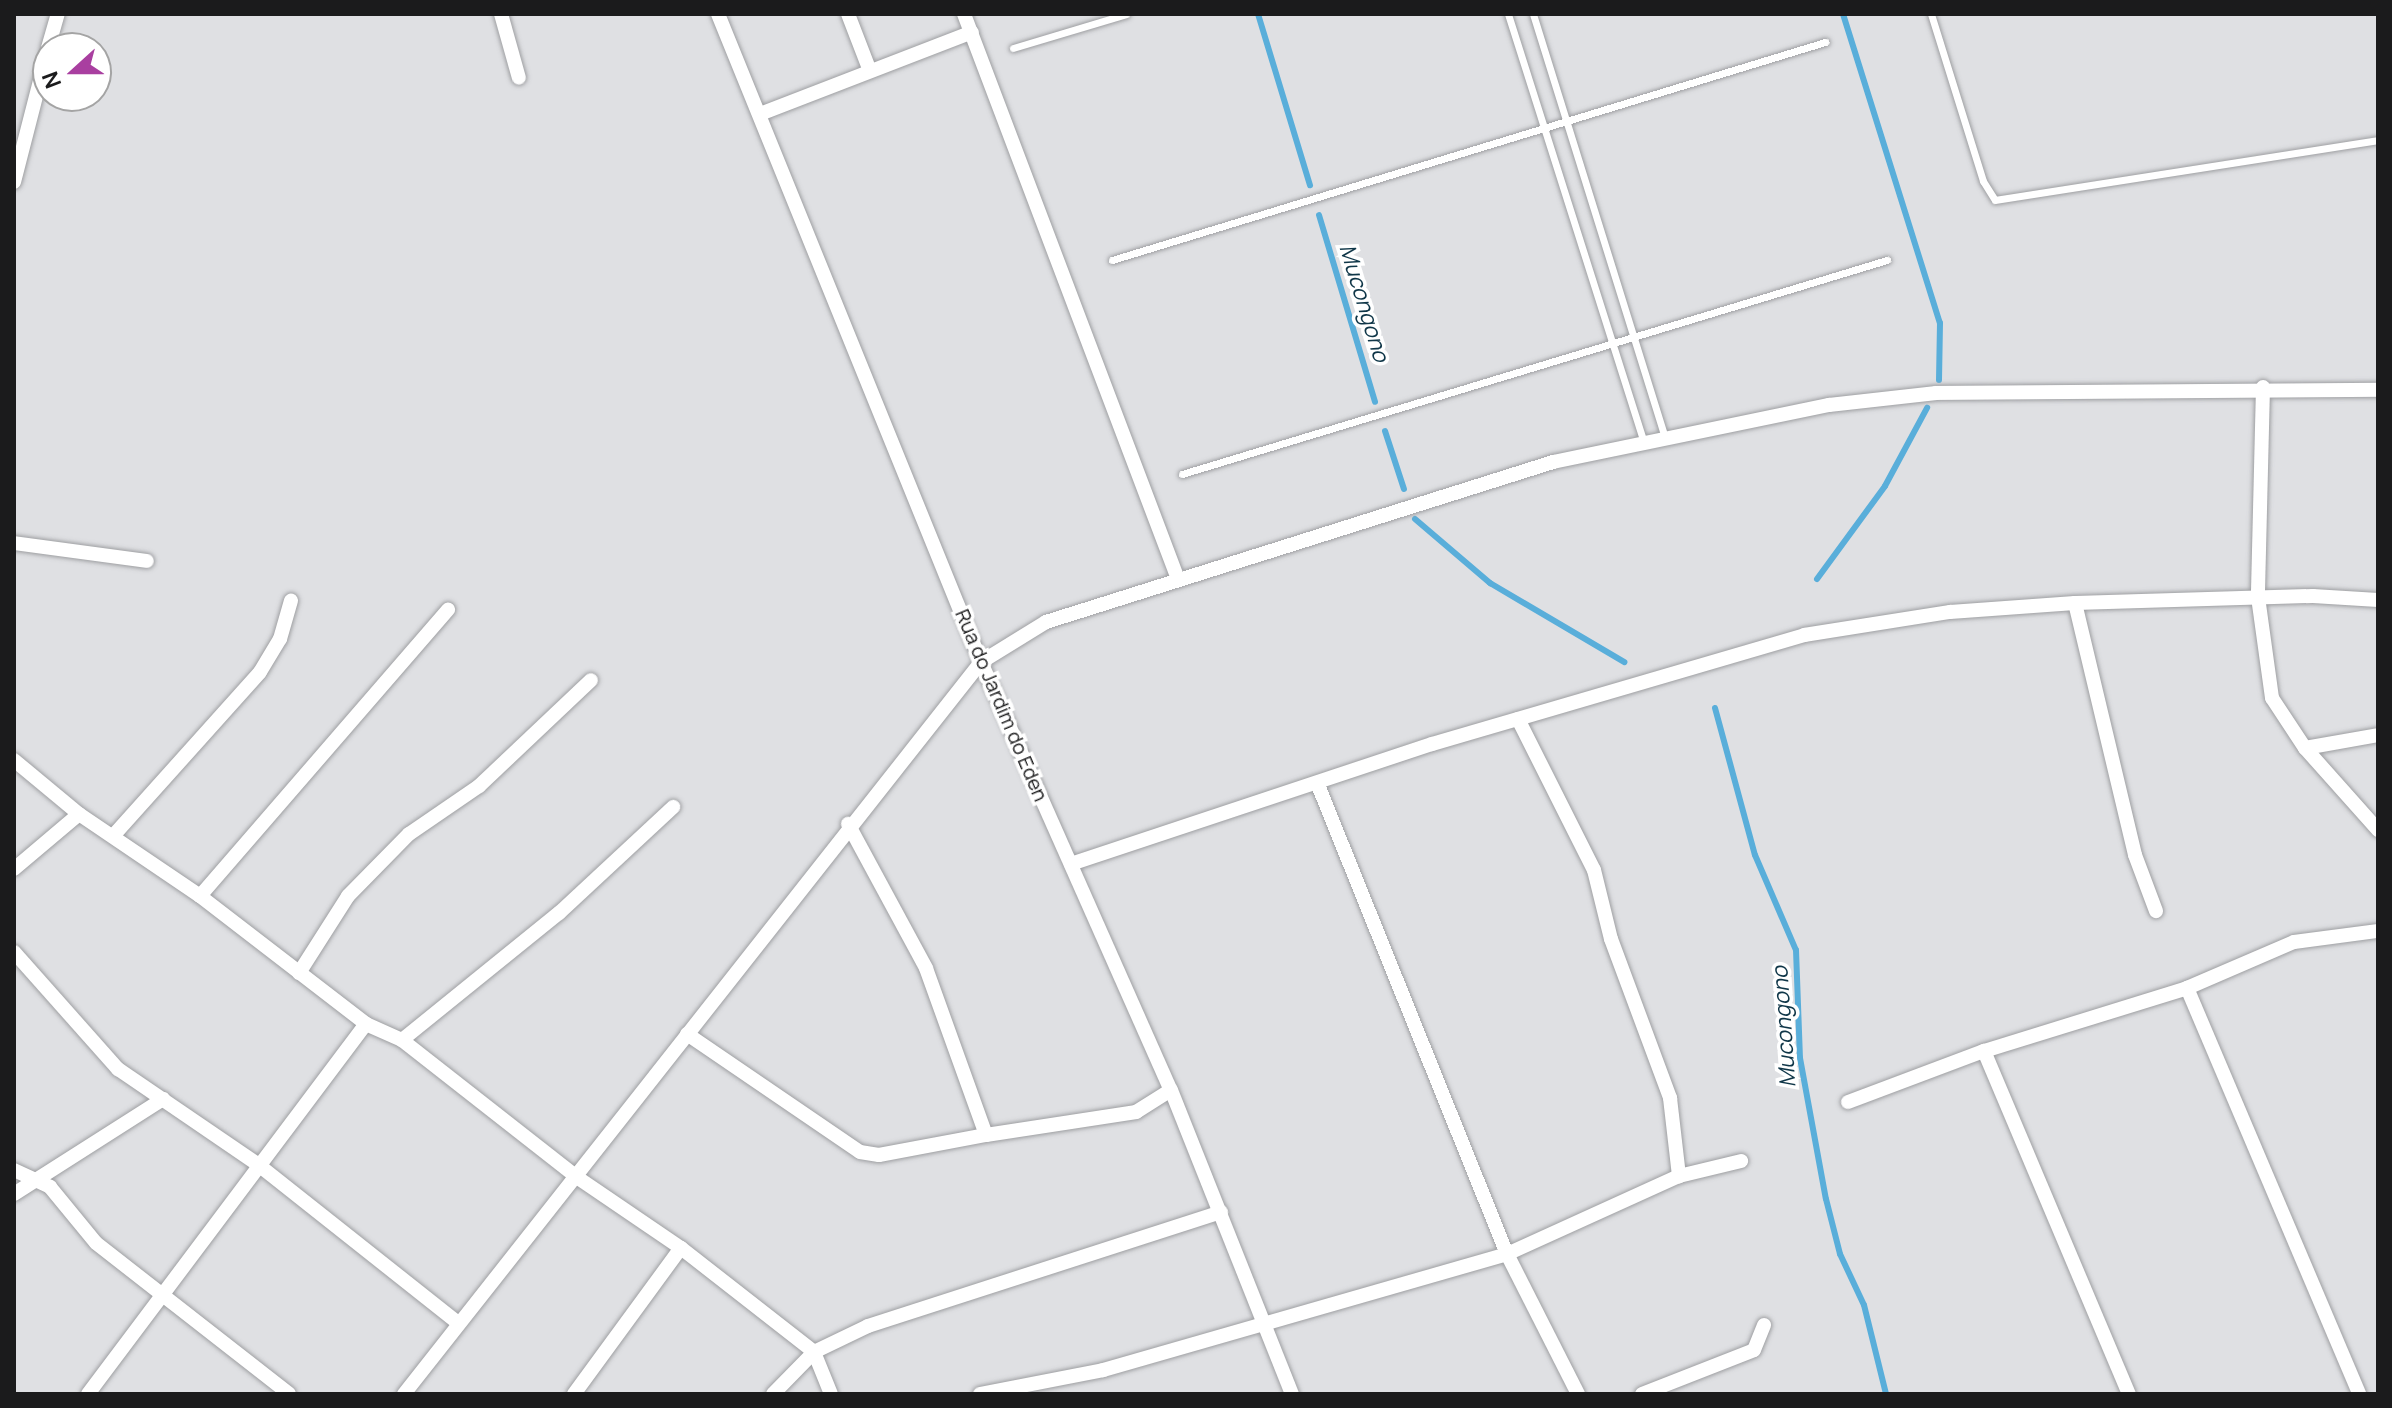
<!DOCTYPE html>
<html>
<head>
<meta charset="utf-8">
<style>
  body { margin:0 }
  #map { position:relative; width:2392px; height:1408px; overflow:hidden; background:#dfe0e3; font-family:Manrope,sans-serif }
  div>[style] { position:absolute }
  .stream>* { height:6px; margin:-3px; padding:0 3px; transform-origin:3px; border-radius:3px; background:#59aeda }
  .roads { filter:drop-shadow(0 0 2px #9e9fa2) drop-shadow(0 0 2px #9e9fa2) }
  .service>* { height:7px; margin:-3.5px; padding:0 3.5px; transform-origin:3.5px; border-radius:3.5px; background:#fff }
  .minor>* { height:14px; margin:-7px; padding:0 7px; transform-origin:7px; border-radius:7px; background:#fff }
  span { translate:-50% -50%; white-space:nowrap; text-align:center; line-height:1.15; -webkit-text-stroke:7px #fff; paint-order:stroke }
  .street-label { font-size:20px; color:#1b1b1c }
  .water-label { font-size:22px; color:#0f3648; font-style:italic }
  .frame { position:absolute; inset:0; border:16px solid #1b1b1c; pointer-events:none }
  .north { position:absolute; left:32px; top:32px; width:80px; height:80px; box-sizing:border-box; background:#fff; border:2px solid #a4a4a4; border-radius:50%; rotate:249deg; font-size:22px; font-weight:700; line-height:32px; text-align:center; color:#1b1b1c }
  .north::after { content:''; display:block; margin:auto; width:28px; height:36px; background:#a93fa0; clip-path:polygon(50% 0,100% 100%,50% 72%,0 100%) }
</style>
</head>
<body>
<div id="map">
  <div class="stream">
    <i style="left:1258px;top:14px;width:179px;rotate:73.1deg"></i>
    <i style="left:1843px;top:14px;width:324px;rotate:72.6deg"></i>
    <i style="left:1940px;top:323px;width:57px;rotate:91deg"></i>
    <i style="left:1319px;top:215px;width:195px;rotate:73.3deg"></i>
    <i style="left:1385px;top:431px;width:61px;rotate:71.9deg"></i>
    <i style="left:1415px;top:519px;width:99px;rotate:40.5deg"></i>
    <i style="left:1490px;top:583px;width:156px;rotate:30.5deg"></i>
    <i style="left:1817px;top:579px;width:115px;rotate:-53.8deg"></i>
    <i style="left:1885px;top:486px;width:89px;rotate:-61.7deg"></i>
    <i style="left:1715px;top:708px;width:152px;rotate:74.8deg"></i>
    <i style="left:1755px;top:855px;width:103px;rotate:66.7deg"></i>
    <i style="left:1796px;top:950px;width:108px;rotate:87.9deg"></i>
    <i style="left:1800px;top:1058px;width:143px;rotate:79.6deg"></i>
    <i style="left:1826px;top:1199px;width:57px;rotate:75.7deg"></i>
    <i style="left:1840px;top:1254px;width:56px;rotate:64.8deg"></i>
    <i style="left:1864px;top:1305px;width:92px;rotate:76.1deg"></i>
  </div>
  <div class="roads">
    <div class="service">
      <i style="left:1508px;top:14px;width:450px;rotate:72.4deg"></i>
      <i style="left:1533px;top:14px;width:446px;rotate:72.7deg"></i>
      <i style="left:1931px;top:14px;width:175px;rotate:72.7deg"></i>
      <i style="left:1983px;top:181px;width:22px;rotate:58deg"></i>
      <i style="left:1995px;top:200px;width:388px;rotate:-8.9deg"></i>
      <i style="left:1013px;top:48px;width:118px;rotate:-16.7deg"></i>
      <i style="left:1112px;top:260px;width:746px;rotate:-17deg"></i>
      <i style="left:1182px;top:474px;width:737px;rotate:-16.89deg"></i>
    </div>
    <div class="minor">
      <i style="left:501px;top:14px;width:66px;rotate:74.3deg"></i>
      <i style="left:718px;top:14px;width:699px;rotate:67.91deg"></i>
      <i style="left:981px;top:662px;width:468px;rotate:66.1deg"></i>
      <i style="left:1171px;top:1090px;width:327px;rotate:68.3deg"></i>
      <i style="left:848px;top:14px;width:61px;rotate:68.9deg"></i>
      <i style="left:964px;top:14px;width:604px;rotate:69.26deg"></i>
      <i style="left:48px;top:48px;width:35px;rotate:-74deg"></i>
      <i style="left:760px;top:114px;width:227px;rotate:-21.1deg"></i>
      <i style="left:14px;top:182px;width:136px;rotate:-75.6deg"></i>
      <i style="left:2263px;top:387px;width:210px;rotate:91.4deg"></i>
      <i style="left:2258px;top:597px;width:102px;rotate:82.1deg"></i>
      <i style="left:2272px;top:698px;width:60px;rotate:56.6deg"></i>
      <i style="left:2305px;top:748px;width:110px;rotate:48.3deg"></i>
      <i style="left:14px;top:543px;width:134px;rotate:7.7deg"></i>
      <i style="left:2075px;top:603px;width:259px;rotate:76.6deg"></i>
      <i style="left:2135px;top:855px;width:60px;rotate:69.4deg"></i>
      <i style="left:1518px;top:719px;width:169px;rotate:63.3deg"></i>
      <i style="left:1594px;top:870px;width:71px;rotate:76.2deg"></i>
      <i style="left:1611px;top:939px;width:170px;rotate:69.6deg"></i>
      <i style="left:1670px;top:1098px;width:79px;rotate:83.4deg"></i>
      <i style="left:2305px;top:748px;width:74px;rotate:-10.1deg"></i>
      <i style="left:14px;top:760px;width:85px;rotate:39.7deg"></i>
      <i style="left:79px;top:814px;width:146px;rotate:34.1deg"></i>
      <i style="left:200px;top:896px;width:210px;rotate:37.6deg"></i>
      <i style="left:366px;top:1024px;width:39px;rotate:24deg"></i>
      <i style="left:402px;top:1040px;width:224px;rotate:38.1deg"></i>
      <i style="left:578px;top:1178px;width:125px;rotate:34.2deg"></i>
      <i style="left:681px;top:1248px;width:169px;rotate:38deg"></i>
      <i style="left:814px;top:1352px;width:45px;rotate:68deg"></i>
      <i style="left:1318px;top:785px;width:506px;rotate:68.05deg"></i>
      <i style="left:1507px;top:1254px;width:157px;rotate:63.1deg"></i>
      <i style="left:113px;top:836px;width:220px;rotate:-48.1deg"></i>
      <i style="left:260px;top:672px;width:39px;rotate:-59deg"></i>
      <i style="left:280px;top:639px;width:40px;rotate:-74deg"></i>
      <i style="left:1071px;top:864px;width:380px;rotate:-18.4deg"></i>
      <i style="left:1432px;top:744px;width:388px;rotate:-16.3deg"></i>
      <i style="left:1804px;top:635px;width:148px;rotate:-9deg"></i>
      <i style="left:1950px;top:612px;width:125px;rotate:-4.1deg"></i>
      <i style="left:2075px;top:603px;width:238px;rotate:-1.7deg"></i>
      <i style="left:2313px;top:596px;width:65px;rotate:3.5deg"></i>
      <i style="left:14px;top:869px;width:85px;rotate:-40.2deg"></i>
      <i style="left:200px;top:896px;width:379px;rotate:-49.1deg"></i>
      <i style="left:14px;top:952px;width:157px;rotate:48.4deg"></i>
      <i style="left:118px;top:1069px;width:172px;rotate:34.3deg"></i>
      <i style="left:260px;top:1166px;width:253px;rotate:38.4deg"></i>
      <i style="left:299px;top:973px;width:91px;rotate:-57.5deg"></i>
      <i style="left:348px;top:896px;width:87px;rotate:-45.5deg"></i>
      <i style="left:409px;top:834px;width:85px;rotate:-34.4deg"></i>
      <i style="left:479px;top:786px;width:154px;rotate:-43.4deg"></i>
      <i style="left:2187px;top:988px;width:441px;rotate:67deg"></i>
      <i style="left:687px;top:1034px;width:209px;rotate:34.3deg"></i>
      <i style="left:860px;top:1152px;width:19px;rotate:9deg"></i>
      <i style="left:879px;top:1155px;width:109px;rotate:-10.6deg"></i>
      <i style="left:986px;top:1135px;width:177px;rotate:-109.8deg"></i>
      <i style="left:926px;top:968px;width:164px;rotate:-118.4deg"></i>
      <i style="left:402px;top:1040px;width:202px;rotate:-39deg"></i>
      <i style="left:559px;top:913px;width:156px;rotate:-42.9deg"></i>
      <i style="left:1984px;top:1051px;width:372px;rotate:67.1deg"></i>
      <i style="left:1848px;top:1102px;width:145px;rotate:-20.6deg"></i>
      <i style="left:1984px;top:1051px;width:213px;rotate:-17.2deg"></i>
      <i style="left:2187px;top:988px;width:116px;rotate:-23.3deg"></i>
      <i style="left:2294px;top:942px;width:85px;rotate:-7.5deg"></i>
      <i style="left:986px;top:1135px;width:152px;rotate:-8.7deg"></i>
      <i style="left:1136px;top:1112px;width:41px;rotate:-32.2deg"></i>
      <i style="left:14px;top:1170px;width:40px;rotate:25deg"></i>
      <i style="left:50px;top:1187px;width:72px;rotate:50.6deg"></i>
      <i style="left:96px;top:1243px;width:245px;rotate:38deg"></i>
      <i style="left:14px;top:1194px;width:177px;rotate:-32.5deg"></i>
      <i style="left:88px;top:1394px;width:463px;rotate:-53.1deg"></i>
      <i style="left:404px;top:1394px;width:932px;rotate:-51.75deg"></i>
      <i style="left:981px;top:662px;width:76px;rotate:-31.6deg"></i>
      <i style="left:1046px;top:622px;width:532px;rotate:-17.51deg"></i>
      <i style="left:1553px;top:462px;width:282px;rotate:-11.7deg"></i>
      <i style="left:1829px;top:405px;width:108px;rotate:-6.4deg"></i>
      <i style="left:1936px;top:393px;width:442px;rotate:-0.4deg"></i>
      <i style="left:574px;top:1394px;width:181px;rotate:-53.8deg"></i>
      <i style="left:773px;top:1394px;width:59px;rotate:-45.7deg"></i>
      <i style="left:814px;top:1352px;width:60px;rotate:-25.7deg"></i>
      <i style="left:868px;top:1326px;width:371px;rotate:-17.9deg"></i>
      <i style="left:980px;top:1394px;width:125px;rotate:-11deg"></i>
      <i style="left:1103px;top:1370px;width:420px;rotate:-16deg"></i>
      <i style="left:1507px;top:1254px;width:189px;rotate:-24.4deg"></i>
      <i style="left:1679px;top:1176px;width:64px;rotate:-13.6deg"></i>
      <i style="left:1642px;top:1394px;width:120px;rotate:-21.4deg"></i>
      <i style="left:1754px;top:1350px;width:27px;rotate:-68deg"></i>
    </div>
  </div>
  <div class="street-label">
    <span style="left:1002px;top:705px;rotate:67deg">Rua do Jardim do Eden</span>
  </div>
  <div class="water-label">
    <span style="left:1364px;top:303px;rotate:73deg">Mucongono</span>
    <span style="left:1784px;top:1027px;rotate:-94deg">Mucongono</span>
  </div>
  <div class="frame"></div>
  <div class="north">N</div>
</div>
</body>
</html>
